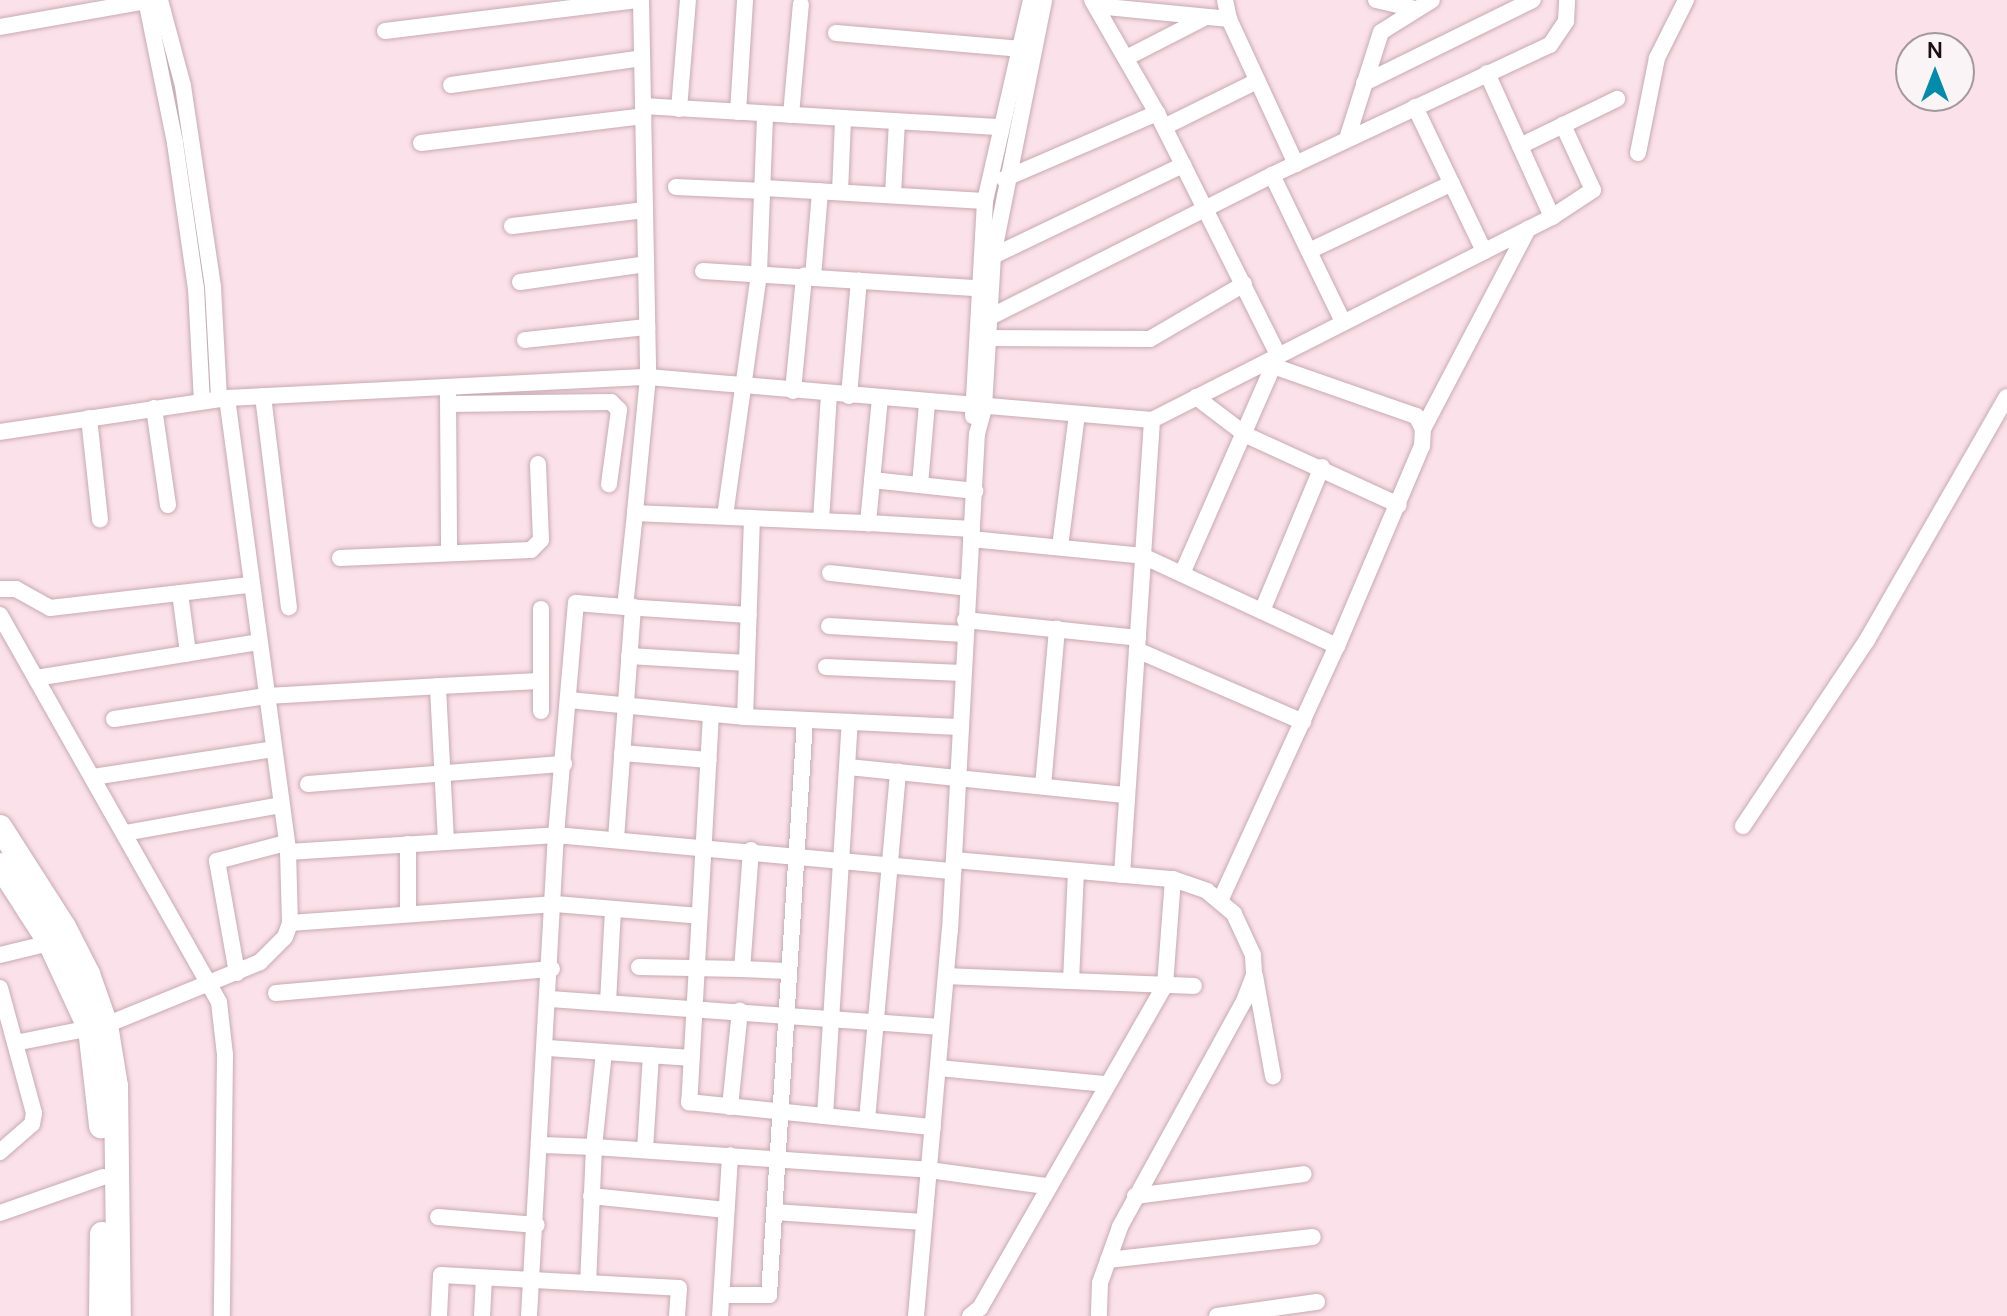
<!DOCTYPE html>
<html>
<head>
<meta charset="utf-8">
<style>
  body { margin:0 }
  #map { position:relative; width:2007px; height:1316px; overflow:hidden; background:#fbe1e9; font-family:Manrope,sans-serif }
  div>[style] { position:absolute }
  .roads { filter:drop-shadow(0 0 2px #c8aab3) drop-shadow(0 0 2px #c8aab3) }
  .minor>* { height:16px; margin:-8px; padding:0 8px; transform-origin:8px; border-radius:8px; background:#fff }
  .secondary>* { height:24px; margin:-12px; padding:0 12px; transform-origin:12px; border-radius:12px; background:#fff }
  span { translate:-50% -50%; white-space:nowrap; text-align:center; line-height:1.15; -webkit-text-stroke:7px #fbf4f6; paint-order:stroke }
  .north { position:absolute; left:1895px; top:32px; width:80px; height:80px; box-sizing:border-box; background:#fbf4f6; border:2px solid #a1999b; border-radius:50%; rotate:0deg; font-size:22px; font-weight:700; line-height:32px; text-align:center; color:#1a1013 }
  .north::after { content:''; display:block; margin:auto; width:28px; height:36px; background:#028baa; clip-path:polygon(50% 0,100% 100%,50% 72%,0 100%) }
</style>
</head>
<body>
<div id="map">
  <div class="roads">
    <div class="minor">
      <i style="left:146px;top:0;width:146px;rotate:78.5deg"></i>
      <i style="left:175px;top:143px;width:147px;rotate:81.8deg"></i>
      <i style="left:196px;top:288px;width:113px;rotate:87deg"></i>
      <i style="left:160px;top:0;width:89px;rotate:75deg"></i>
      <i style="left:183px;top:86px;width:203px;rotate:81.5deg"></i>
      <i style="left:213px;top:287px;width:112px;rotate:86.9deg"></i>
      <i style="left:641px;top:0;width:377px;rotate:88.9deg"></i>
      <i style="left:648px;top:377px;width:137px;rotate:95.5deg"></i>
      <i style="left:635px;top:513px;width:117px;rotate:2.4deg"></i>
      <i style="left:752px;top:518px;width:199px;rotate:92deg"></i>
      <i style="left:745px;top:717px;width:214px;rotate:2.7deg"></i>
      <i style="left:1092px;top:0;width:130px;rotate:60.1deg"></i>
      <i style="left:1157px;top:113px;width:271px;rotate:63.4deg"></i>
      <i style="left:1278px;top:355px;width:239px;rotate:113.7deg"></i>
      <i style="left:1225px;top:0;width:19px;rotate:78deg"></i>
      <i style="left:1229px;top:19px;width:160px;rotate:65.2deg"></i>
      <i style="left:1376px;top:0;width:39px;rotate:13deg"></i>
      <i style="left:1096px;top:6px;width:134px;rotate:5.6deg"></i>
      <i style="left:0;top:27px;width:149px;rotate:-10deg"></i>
      <i style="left:385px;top:31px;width:256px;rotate:-7deg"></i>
      <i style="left:836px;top:33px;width:187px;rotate:4.9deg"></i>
      <i style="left:1126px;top:58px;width:90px;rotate:-27.1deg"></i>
      <i style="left:1364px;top:83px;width:188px;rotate:-26.2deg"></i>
      <i style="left:451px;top:85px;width:193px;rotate:-8deg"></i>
      <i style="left:643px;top:106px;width:359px;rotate:3.4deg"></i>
      <i style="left:1415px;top:107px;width:160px;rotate:64.4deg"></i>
      <i style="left:679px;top:109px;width:109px;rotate:-85.3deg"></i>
      <i style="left:738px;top:112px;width:112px;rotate:-86.4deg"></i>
      <i style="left:791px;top:115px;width:111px;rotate:-84.9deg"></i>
      <i style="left:1164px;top:127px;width:104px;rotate:-26.3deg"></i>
      <i style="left:1347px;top:139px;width:112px;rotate:-72.4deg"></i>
      <i style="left:1381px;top:32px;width:60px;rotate:-32.1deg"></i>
      <i style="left:421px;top:143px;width:224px;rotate:-6.9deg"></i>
      <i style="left:1520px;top:146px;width:108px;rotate:-25.9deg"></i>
      <i style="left:1638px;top:153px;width:97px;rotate:-78.7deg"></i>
      <i style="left:1657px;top:58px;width:65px;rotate:-63.4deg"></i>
      <i style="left:1272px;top:175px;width:163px;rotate:64.2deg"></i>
      <i style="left:1004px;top:179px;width:167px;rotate:-23.3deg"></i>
      <i style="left:676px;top:187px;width:88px;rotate:2.6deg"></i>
      <i style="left:764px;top:188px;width:221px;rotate:3.4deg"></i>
      <i style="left:840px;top:192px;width:73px;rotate:-87.6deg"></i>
      <i style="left:893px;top:195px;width:73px;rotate:-86.9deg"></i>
      <i style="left:1552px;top:217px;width:49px;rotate:-33.4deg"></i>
      <i style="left:1593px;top:190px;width:72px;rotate:-114.8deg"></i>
      <i style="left:512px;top:226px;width:134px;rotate:-6.9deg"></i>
      <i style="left:1309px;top:251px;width:158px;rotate:-25.4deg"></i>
      <i style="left:993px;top:256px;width:211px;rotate:-25.6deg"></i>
      <i style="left:703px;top:271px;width:287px;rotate:3.6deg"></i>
      <i style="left:813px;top:277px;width:86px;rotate:-85.3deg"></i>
      <i style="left:520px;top:282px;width:127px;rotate:-8.1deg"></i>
      <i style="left:990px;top:317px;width:316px;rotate:-26.7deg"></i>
      <i style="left:1272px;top:175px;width:307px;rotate:-25.1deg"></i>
      <i style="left:1550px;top:45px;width:29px;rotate:-56deg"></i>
      <i style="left:1566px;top:21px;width:21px;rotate:-87deg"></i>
      <i style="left:989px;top:338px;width:161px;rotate:0.4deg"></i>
      <i style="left:1150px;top:339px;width:109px;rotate:-30.3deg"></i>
      <i style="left:525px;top:340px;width:123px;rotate:-6.1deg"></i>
      <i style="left:793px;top:391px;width:116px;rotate:-84.5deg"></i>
      <i style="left:448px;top:395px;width:158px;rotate:89.6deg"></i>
      <i style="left:263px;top:396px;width:213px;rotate:83deg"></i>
      <i style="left:849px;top:396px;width:116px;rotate:-85.1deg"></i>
      <i style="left:1196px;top:397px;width:63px;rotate:37.2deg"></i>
      <i style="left:1246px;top:435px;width:168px;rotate:24.6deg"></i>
      <i style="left:227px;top:398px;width:458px;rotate:82.3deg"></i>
      <i style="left:288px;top:852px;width:269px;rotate:-3.6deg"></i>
      <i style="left:556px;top:835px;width:399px;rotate:5.2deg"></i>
      <i style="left:880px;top:398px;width:126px;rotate:95.5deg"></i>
      <i style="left:868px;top:523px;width:104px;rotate:3.3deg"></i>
      <i style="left:448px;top:404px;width:163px;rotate:-0.7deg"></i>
      <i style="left:611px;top:402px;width:11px;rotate:45deg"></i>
      <i style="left:619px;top:410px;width:75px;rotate:97.7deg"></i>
      <i style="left:154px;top:408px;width:98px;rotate:81.8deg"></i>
      <i style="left:973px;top:416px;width:215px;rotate:-86.8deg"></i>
      <i style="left:985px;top:201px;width:206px;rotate:-77.1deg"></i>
      <i style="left:89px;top:418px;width:102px;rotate:83.8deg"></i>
      <i style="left:1423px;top:429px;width:226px;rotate:-62.3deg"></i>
      <i style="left:0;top:432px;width:230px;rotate:-8.5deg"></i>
      <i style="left:227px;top:398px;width:422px;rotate:-2.9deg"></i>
      <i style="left:648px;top:377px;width:506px;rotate:4.88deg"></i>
      <i style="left:1152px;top:420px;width:449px;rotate:-26.9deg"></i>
      <i style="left:1552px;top:217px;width:158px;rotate:-114.3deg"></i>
      <i style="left:872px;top:480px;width:104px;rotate:6.1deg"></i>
      <i style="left:920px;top:485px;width:82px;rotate:-85.1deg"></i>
      <i style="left:725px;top:516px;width:245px;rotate:-82deg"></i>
      <i style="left:759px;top:273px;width:159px;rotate:-87.8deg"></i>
      <i style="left:752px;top:518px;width:116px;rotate:2.5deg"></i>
      <i style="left:821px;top:521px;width:127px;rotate:-86.4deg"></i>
      <i style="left:971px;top:539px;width:173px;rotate:5.6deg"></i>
      <i style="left:1143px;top:556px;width:136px;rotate:-86.2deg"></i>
      <i style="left:1060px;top:547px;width:133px;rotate:-82.7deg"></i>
      <i style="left:340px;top:558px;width:191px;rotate:-2.4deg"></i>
      <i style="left:531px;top:550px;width:14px;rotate:-45deg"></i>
      <i style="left:541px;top:540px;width:76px;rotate:-92.3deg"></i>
      <i style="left:830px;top:573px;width:139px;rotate:6.2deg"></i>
      <i style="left:0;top:589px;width:16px"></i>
      <i style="left:16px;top:589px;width:39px;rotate:29deg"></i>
      <i style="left:50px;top:608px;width:201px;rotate:-6.6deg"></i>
      <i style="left:180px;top:593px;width:61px;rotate:82.4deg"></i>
      <i style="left:625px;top:607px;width:124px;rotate:3.7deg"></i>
      <i style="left:541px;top:609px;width:102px;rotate:90deg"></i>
      <i style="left:1262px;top:611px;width:156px;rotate:-67.4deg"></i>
      <i style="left:0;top:615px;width:445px;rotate:60.5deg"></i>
      <i style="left:219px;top:1002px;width:53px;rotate:83.5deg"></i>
      <i style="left:225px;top:1055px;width:261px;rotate:90.7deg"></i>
      <i style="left:965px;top:620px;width:174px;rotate:5.9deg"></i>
      <i style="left:829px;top:626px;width:135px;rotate:3.4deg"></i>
      <i style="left:1137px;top:650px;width:181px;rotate:23.4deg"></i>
      <i style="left:629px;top:656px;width:118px;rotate:3.4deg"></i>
      <i style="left:826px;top:667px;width:136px;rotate:2.5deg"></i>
      <i style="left:36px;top:678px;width:225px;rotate:-9.2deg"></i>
      <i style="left:569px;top:700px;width:177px;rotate:5.5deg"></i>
      <i style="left:711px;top:714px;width:389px;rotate:93.2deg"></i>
      <i style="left:689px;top:1102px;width:245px;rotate:5.9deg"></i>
      <i style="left:114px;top:719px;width:154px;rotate:-8.6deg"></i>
      <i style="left:266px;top:696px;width:172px;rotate:-3.3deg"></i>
      <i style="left:622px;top:753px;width:87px;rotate:4.6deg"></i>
      <i style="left:849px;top:767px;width:279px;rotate:5.8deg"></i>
      <i style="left:93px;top:777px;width:182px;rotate:-8.8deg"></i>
      <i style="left:308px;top:784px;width:257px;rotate:-4.5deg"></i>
      <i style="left:1043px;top:786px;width:158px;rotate:-84.9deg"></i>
      <i style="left:1743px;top:826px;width:224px;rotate:-56.3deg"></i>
      <i style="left:1867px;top:640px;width:280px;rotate:-60.1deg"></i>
      <i style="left:125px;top:833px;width:158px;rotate:-10.2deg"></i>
      <i style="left:616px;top:839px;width:233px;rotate:-85.8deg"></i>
      <i style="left:446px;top:841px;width:155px;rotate:-93deg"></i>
      <i style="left:438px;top:686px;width:103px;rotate:-2.8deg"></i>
      <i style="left:408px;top:844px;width:70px;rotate:90deg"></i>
      <i style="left:751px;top:850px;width:119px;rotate:94.3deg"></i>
      <i style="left:742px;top:969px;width:45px;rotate:2.5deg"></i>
      <i style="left:954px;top:860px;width:220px;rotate:5deg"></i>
      <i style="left:1173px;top:879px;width:36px;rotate:19deg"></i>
      <i style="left:1207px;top:891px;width:35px;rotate:40deg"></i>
      <i style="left:1234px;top:914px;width:45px;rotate:65.1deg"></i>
      <i style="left:1253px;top:955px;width:20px;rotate:87deg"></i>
      <i style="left:1254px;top:975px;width:28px;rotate:111deg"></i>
      <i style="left:1244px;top:1001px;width:258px;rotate:118.8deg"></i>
      <i style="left:1120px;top:1227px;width:59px;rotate:109.7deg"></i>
      <i style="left:1100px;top:1283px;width:33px;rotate:92deg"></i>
      <i style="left:1122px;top:875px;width:320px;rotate:-86.2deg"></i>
      <i style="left:1143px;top:556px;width:214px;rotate:24.9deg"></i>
      <i style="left:1220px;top:901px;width:281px;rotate:-65.4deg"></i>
      <i style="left:1337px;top:646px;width:217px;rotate:-67deg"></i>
      <i style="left:1422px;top:446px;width:17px;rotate:-87deg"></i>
      <i style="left:1423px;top:429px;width:15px;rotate:-118deg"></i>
      <i style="left:1416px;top:416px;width:151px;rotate:-160.7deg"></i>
      <i style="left:290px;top:923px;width:266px;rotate:-4.1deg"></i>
      <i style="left:555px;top:904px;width:145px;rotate:4.7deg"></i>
      <i style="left:0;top:955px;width:51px;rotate:-13.5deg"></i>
      <i style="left:639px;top:967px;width:103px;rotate:1.1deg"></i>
      <i style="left:237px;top:973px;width:114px;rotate:-100.1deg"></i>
      <i style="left:217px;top:861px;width:71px;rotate:-14.6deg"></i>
      <i style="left:946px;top:976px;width:248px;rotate:2.3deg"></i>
      <i style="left:1255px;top:976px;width:102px;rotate:79.8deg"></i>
      <i style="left:1071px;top:981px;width:110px;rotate:-87.4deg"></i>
      <i style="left:0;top:988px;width:130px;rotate:74.8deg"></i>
      <i style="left:34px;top:1113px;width:11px;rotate:100deg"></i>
      <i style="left:32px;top:1124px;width:43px;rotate:138.8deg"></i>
      <i style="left:276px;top:993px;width:277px;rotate:-5deg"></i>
      <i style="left:550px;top:999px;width:392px;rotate:4.1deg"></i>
      <i style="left:608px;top:1002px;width:93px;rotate:-86.9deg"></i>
      <i style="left:15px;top:1043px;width:93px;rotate:-11.2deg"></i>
      <i style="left:106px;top:1025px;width:166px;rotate:-22.2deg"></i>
      <i style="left:260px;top:962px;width:35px;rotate:-45deg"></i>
      <i style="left:285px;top:937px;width:15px;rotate:-70deg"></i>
      <i style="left:290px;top:923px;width:71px;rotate:-91.6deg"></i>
      <i style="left:548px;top:1048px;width:144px;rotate:4deg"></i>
      <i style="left:604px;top:1052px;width:96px;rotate:96deg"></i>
      <i style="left:594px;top:1147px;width:336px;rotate:3.9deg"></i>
      <i style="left:929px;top:1170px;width:118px;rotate:7.8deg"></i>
      <i style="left:939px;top:1068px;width:168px;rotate:5.5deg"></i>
      <i style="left:730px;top:1107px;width:97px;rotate:-84.1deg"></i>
      <i style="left:825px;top:1116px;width:395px;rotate:-86.4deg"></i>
      <i style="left:867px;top:1120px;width:350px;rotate:-84.9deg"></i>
      <i style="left:542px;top:1145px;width:52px;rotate:2.2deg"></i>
      <i style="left:594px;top:1147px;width:136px;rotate:92.5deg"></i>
      <i style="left:645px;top:1150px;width:95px;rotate:-86.4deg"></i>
      <i style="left:591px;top:1196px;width:136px;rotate:5.9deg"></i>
      <i style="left:1135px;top:1196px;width:170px;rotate:-7.4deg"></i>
      <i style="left:774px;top:1212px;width:150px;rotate:3.8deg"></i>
      <i style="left:0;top:1213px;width:109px;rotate:-19.3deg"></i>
      <i style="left:438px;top:1217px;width:99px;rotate:4.6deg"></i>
      <i style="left:1108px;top:1260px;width:206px;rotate:-6.4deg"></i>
      <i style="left:722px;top:1295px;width:47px"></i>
      <i style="left:769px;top:1295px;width:576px;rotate:-86.42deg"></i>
      <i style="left:439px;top:1316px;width:41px;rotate:-87.2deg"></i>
      <i style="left:441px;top:1275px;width:238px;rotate:3.1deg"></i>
      <i style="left:679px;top:1288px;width:28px;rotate:94deg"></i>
      <i style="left:482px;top:1316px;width:38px;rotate:-87deg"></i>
      <i style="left:529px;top:1316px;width:482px;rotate:-86.8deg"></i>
      <i style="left:556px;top:835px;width:233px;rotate:-85.1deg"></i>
      <i style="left:576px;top:603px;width:49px;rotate:4.7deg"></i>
      <i style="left:625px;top:607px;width:95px;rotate:-83.9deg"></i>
      <i style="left:720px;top:1316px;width:161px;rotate:-86.4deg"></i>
      <i style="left:916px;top:1316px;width:386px;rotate:-85deg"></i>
      <i style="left:950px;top:931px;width:498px;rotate:-86.9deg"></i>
      <i style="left:977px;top:434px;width:28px;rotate:-75deg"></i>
      <i style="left:984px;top:407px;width:151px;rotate:-86.6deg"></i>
      <i style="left:993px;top:256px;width:261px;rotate:-78.7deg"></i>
      <i style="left:970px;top:1316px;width:13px;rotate:-39deg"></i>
      <i style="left:980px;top:1308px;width:372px;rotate:-60.2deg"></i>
      <i style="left:1165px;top:985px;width:106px;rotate:-85.7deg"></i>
      <i style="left:1217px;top:1316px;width:101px;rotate:-8deg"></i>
    </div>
    <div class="secondary">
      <i style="left:0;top:827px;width:119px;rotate:57.4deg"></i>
      <i style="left:64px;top:927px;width:53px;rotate:62.9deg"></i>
      <i style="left:88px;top:974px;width:54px;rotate:70.6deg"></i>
      <i style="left:106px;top:1025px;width:62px;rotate:80.7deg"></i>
      <i style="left:116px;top:1086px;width:230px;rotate:89.3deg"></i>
      <i style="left:0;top:865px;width:93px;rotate:57.3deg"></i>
      <i style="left:50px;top:943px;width:95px;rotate:65.1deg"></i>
      <i style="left:90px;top:1029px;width:98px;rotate:83.5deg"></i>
      <i style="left:101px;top:1316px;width:82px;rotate:-89.3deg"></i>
    </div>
  </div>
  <div class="north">N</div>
</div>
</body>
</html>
